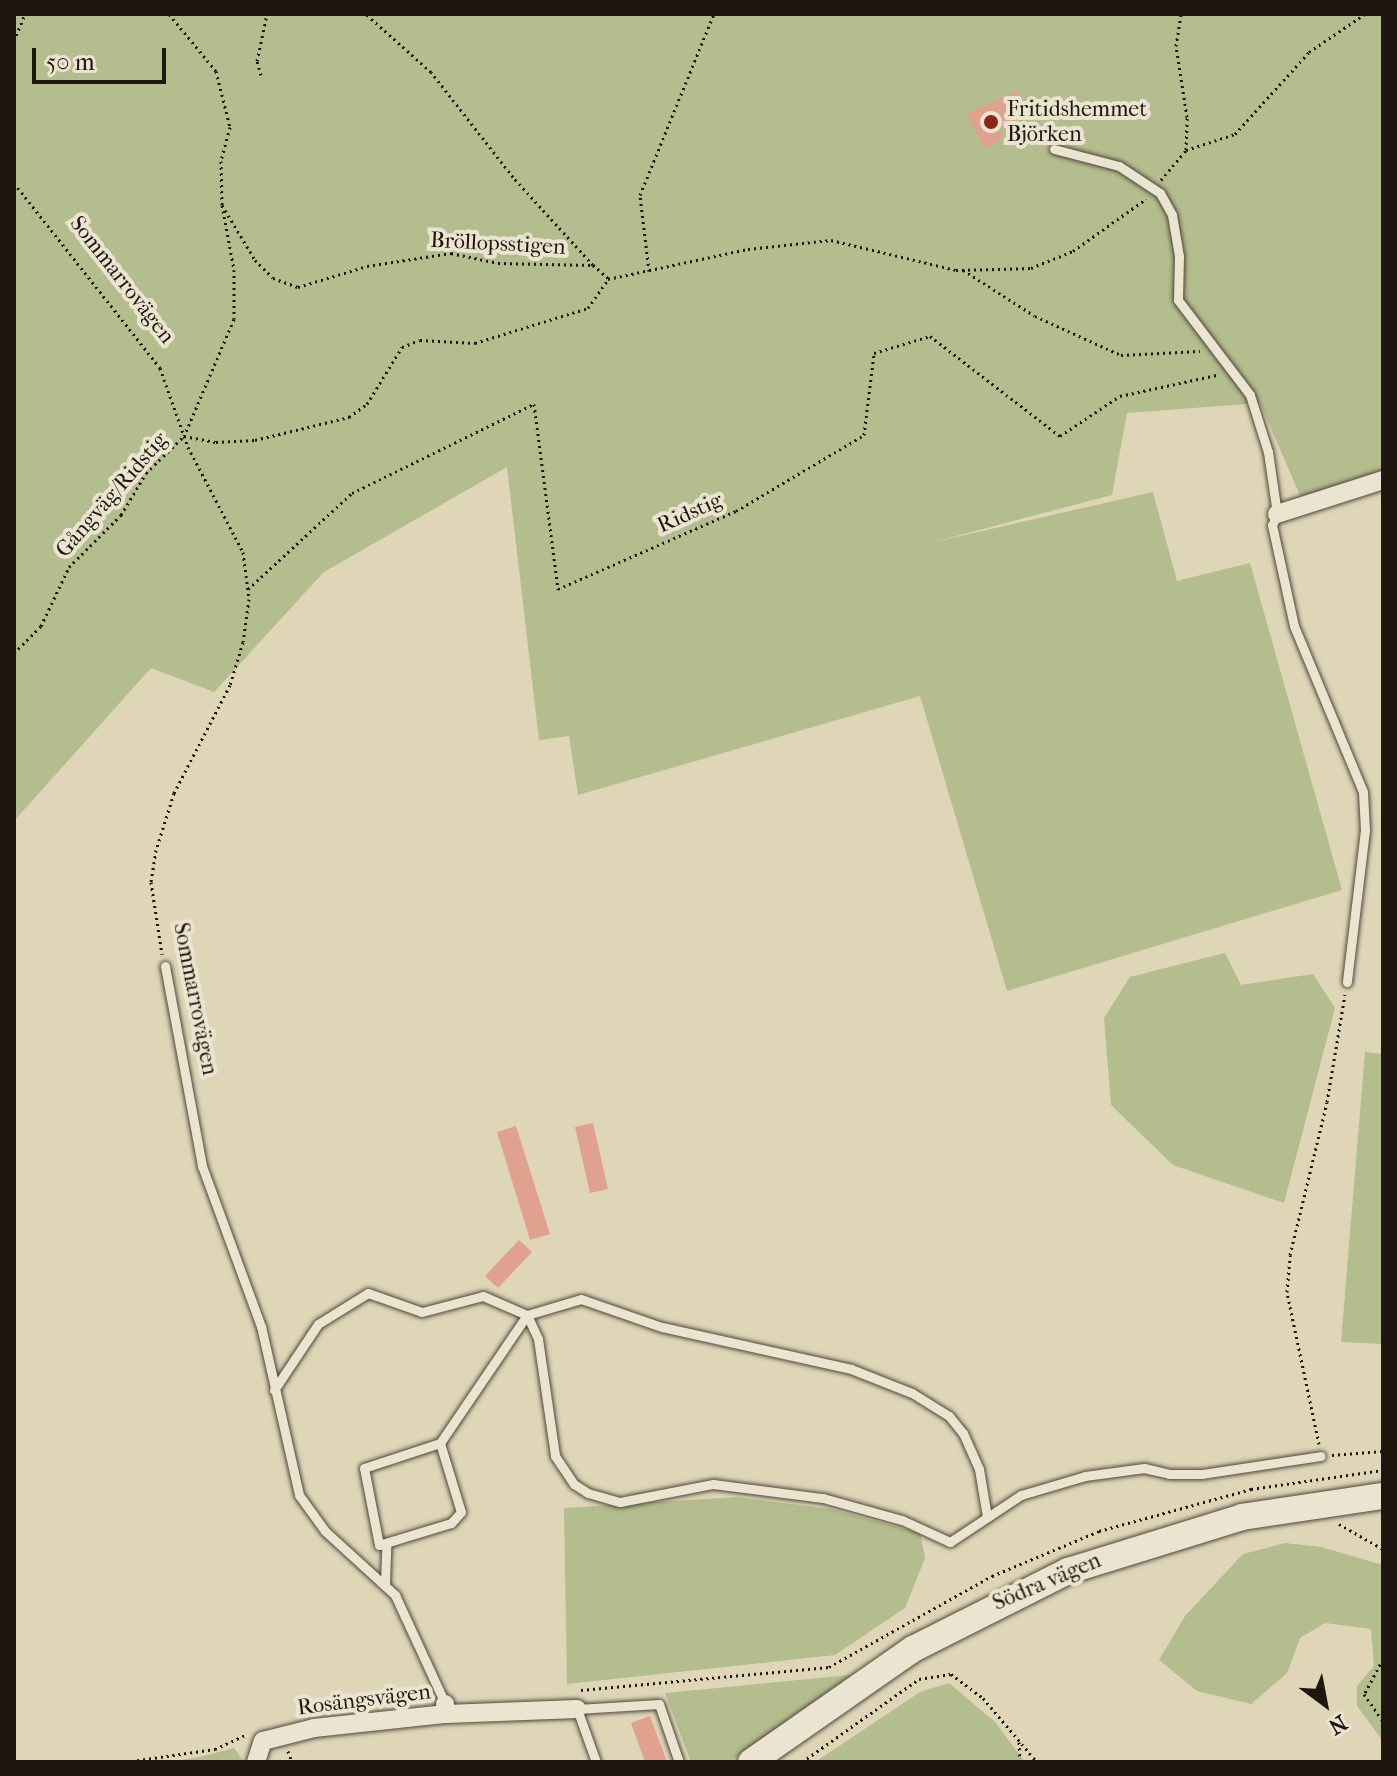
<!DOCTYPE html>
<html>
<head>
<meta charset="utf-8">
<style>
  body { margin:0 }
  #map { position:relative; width:1397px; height:1776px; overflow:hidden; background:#ded6b7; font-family:"IM FELL French Canon",serif }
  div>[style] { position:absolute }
  .green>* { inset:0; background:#b4bd8d }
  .building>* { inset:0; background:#e0a18f }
  .path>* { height:3px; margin-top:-1.5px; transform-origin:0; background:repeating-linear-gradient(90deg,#1f170f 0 2px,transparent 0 6px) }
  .roads { filter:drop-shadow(0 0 2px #4f4739) drop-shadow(0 0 2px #4f4739) }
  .service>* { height:9px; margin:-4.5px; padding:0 4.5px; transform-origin:4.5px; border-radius:4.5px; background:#eae4d0 }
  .minor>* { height:18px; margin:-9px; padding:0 9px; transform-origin:9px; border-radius:9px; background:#eae4d0 }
  .secondary>* { height:26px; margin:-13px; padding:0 13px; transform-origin:13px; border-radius:13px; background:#eae4d0 }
  .dots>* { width:22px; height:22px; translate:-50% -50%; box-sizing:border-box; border:4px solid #eae4d0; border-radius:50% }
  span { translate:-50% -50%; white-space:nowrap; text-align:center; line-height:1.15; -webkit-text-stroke:8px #eae4d0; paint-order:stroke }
  .poi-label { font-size:22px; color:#1f170f }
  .left { translate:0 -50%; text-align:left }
  .street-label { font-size:22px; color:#1f170f }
  .frame { position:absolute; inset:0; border:16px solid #1f170f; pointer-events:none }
  .north { position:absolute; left:1285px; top:1664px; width:80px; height:80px; -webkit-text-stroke:6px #eae4d0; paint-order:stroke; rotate:148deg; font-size:22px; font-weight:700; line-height:32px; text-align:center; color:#1f170f }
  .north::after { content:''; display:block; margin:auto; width:28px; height:36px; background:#1f170f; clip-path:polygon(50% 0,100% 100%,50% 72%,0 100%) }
  .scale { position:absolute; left:32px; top:48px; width:134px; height:36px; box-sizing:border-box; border:4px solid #1f170f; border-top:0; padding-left:10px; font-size:24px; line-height:28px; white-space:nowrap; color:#1f170f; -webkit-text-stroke:6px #eae4d0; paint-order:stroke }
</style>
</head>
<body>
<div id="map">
  <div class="green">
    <i style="clip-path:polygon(14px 14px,1383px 14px,1383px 470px,1302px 500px,1260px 403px,1127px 413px,1112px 495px,930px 543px,1153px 492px,1177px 581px,1250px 563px,1342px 890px,1007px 991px,920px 696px,578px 795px,569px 736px,539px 740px,507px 467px,324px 572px,214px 692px,151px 668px,14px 821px)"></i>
    <i style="clip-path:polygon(1225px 953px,1241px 985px,1313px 974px,1335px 1008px,1284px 1203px,1173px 1165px,1111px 1105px,1104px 1018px,1130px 977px)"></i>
    <i style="clip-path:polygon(1365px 1052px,1383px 1054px,1383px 1344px,1341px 1342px)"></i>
    <i style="clip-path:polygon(737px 1497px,831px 1509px,920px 1533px,925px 1558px,905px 1608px,835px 1655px,567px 1684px,564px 1508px)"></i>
    <i style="clip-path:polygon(1285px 1543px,1321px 1547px,1383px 1565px,1383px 1741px,1357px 1706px,1357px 1686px,1374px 1666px,1371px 1629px,1325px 1623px,1300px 1638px,1287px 1673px,1251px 1704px,1197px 1691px,1159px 1660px,1185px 1616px,1243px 1554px)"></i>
    <i style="clip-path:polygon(851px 1675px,730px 1762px,691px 1762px,665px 1693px)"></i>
    <i style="clip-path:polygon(949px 1683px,995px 1722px,1025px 1762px,815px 1762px,920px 1692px)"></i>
    <i style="clip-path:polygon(234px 1748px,244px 1762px,167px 1762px,200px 1757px)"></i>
  </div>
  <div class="building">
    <i style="clip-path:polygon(1017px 91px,1029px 113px,998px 130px,1003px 138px,985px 148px,966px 114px)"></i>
    <i style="clip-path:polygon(593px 1123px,608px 1189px,590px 1193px,575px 1127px)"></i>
    <i style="clip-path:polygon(516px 1126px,550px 1234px,530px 1240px,497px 1132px)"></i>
    <i style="clip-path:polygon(519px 1240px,532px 1252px,498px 1288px,485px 1276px)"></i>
    <i style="clip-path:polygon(650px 1716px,663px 1751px,667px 1762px,645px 1762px,631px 1723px)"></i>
  </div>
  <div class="path">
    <i style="left:169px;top:14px;width:74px;rotate:50.5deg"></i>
    <i style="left:216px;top:71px;width:58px;rotate:76deg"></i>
    <i style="left:230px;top:127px;width:35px;rotate:105deg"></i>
    <i style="left:221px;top:161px;width:44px;rotate:88.7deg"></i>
    <i style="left:222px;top:205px;width:64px;rotate:59deg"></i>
    <i style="left:255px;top:260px;width:25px;rotate:45deg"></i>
    <i style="left:273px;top:278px;width:27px;rotate:20deg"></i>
    <i style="left:298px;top:287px;width:72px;rotate:-16.9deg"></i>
    <i style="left:367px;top:266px;width:85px;rotate:-8.8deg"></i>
    <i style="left:451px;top:253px;width:48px;rotate:12deg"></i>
    <i style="left:498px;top:263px;width:95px;rotate:1.2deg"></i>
    <i style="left:593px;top:265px;width:119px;rotate:-132.3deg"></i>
    <i style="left:513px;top:177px;width:133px;rotate:-128deg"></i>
    <i style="left:431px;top:72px;width:87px;rotate:-138.3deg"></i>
    <i style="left:14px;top:41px;width:29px;rotate:-68deg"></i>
    <i style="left:261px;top:75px;width:15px;rotate:-106deg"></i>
    <i style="left:257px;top:61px;width:48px;rotate:-78deg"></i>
    <i style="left:1186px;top:150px;width:52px;rotate:-18.1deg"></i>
    <i style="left:1235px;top:134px;width:110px;rotate:-47.9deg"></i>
    <i style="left:1309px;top:52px;width:68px;rotate:-34.2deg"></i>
    <i style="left:1161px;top:180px;width:39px;rotate:-50deg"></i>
    <i style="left:1186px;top:150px;width:33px;rotate:-88deg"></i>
    <i style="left:1187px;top:117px;width:72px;rotate:-98.8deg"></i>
    <i style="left:1176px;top:46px;width:32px;rotate:-81deg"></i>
    <i style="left:14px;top:183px;width:236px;rotate:51.7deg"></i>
    <i style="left:160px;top:368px;width:84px;rotate:70.5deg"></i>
    <i style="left:188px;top:447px;width:119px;rotate:62.4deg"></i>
    <i style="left:243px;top:552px;width:47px;rotate:82.7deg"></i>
    <i style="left:249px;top:599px;width:43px;rotate:97.9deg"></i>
    <i style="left:243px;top:642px;width:45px;rotate:106.8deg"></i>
    <i style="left:230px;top:685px;width:122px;rotate:117.4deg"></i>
    <i style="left:174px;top:793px;width:60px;rotate:107.5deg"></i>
    <i style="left:156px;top:850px;width:32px;rotate:99deg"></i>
    <i style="left:151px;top:882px;width:73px;rotate:81.3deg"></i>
    <i style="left:222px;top:205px;width:66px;rotate:79.5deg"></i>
    <i style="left:234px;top:270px;width:49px;rotate:90deg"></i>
    <i style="left:234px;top:319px;width:127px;rotate:113.1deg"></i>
    <i style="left:184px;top:436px;width:33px;rotate:11deg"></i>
    <i style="left:216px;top:442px;width:39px;rotate:-3deg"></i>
    <i style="left:255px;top:440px;width:97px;rotate:-13.7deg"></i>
    <i style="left:349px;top:417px;width:22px;rotate:-36deg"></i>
    <i style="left:367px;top:404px;width:67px;rotate:-58.4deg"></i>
    <i style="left:402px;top:347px;width:19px;rotate:-21deg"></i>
    <i style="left:420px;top:340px;width:55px;rotate:3.1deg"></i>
    <i style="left:475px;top:343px;width:118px;rotate:-17.2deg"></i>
    <i style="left:588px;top:308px;width:35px;rotate:-55deg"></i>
    <i style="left:608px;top:279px;width:143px;rotate:-12.1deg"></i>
    <i style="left:748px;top:249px;width:83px;rotate:-6.2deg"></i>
    <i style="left:831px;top:240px;width:129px;rotate:13.5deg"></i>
    <i style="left:956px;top:270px;width:75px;rotate:-1.5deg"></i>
    <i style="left:1031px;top:268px;width:45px;rotate:-22deg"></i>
    <i style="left:1073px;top:251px;width:90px;rotate:-35.5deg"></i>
    <i style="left:593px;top:265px;width:20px;rotate:41deg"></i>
    <i style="left:963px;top:270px;width:85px;rotate:32.6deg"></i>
    <i style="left:1035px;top:316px;width:94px;rotate:24.4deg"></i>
    <i style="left:1121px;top:355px;width:79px;rotate:-2.9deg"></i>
    <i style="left:649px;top:271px;width:77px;rotate:-96.8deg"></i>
    <i style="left:640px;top:195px;width:196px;rotate:-67.8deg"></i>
    <i style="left:248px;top:589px;width:142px;rotate:-42.7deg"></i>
    <i style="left:352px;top:493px;width:203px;rotate:-26.1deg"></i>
    <i style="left:534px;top:404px;width:187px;rotate:82.6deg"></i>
    <i style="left:558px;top:589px;width:194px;rotate:-23.7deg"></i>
    <i style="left:736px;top:511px;width:149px;rotate:-30.7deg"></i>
    <i style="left:864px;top:435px;width:83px;rotate:-83deg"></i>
    <i style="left:874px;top:353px;width:59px;rotate:-16.9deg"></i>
    <i style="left:930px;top:336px;width:164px;rotate:37.6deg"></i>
    <i style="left:1060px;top:436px;width:72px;rotate:-33.7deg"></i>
    <i style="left:1120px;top:396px;width:99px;rotate:-12.2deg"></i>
    <i style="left:14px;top:653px;width:38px;rotate:-45deg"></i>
    <i style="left:41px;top:626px;width:65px;rotate:-64.6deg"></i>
    <i style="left:69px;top:567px;width:74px;rotate:-45deg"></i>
    <i style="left:121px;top:515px;width:49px;rotate:-59.2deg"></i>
    <i style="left:146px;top:473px;width:53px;rotate:-44.2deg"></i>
    <i style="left:1319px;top:1444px;width:155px;rotate:-101.9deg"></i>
    <i style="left:1287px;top:1292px;width:37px;rotate:-85deg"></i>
    <i style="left:1290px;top:1255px;width:157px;rotate:-76.4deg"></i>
    <i style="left:1327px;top:1102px;width:109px;rotate:-80.5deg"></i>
    <i style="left:1332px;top:1455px;width:51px;rotate:-4.5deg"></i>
    <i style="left:1339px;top:1524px;width:51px;rotate:29.6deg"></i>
    <i style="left:1383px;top:1659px;width:40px;rotate:118deg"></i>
    <i style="left:1364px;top:1694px;width:33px;rotate:55deg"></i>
    <i style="left:581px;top:1690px;width:249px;rotate:-5.3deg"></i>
    <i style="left:829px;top:1667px;width:187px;rotate:-29.2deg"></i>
    <i style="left:992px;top:1576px;width:116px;rotate:-22.8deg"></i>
    <i style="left:1099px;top:1531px;width:158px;rotate:-15.4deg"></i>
    <i style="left:1251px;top:1489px;width:133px;rotate:-8.2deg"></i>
    <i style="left:1019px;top:1742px;width:20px;rotate:87deg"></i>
    <i style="left:288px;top:1751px;width:12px;rotate:70deg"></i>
    <i style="left:125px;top:1762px;width:91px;rotate:-8.2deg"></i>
    <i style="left:215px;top:1749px;width:33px;rotate:-25deg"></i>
    <i style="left:802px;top:1762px;width:143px;rotate:-35.4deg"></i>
    <i style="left:919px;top:1679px;width:32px;rotate:-9deg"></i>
    <i style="left:951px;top:1674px;width:40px;rotate:37deg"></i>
    <i style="left:983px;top:1698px;width:84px;rotate:49.8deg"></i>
  </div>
  <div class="roads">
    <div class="service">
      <i style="left:1054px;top:149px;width:67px;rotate:14.7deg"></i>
      <i style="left:1119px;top:166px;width:49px;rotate:33.4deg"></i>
      <i style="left:1160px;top:193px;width:25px;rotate:61deg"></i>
      <i style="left:1172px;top:215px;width:42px;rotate:80.3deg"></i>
      <i style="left:1179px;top:256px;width:44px;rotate:91.3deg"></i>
      <i style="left:1178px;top:300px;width:119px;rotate:52.8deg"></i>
      <i style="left:1250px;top:395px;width:60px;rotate:72.5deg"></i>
      <i style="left:1268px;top:452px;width:63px;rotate:81.7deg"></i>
      <i style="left:1277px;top:514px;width:12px;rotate:114deg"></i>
      <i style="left:1272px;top:525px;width:103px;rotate:77.7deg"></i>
      <i style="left:1294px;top:626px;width:180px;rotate:67.4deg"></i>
      <i style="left:1363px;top:792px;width:38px;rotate:87deg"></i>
      <i style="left:1365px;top:830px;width:153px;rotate:96.8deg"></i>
      <i style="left:165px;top:966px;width:203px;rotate:79.5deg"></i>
      <i style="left:202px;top:1166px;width:171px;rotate:69.8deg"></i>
      <i style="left:261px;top:1326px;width:173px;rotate:77.3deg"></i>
      <i style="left:299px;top:1495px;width:44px;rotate:54.2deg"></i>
      <i style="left:325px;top:1531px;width:95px;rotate:42.4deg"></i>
      <i style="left:395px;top:1595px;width:119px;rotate:65.2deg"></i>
      <i style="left:274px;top:1390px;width:79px;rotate:-56.3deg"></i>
      <i style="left:318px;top:1324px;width:59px;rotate:-31.8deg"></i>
      <i style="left:368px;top:1293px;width:57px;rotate:19.4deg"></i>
      <i style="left:422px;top:1312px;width:63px;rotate:-14.7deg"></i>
      <i style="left:483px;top:1296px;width:48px;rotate:23.4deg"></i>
      <i style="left:527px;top:1315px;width:26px;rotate:65deg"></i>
      <i style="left:538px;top:1339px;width:118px;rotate:81.7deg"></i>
      <i style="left:555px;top:1456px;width:34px;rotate:56deg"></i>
      <i style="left:574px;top:1484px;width:17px;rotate:33deg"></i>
      <i style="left:588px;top:1493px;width:33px;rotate:16deg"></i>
      <i style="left:620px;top:1502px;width:95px;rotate:-11deg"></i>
      <i style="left:713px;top:1484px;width:111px;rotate:7.3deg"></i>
      <i style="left:823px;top:1498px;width:82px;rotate:15.6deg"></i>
      <i style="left:902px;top:1520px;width:53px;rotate:24.6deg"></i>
      <i style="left:950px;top:1542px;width:85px;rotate:-33.5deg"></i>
      <i style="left:1021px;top:1495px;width:67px;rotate:-16.5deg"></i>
      <i style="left:1085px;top:1476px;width:60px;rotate:-7.7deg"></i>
      <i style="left:1144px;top:1468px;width:26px;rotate:13deg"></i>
      <i style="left:1169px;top:1474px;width:33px"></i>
      <i style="left:1202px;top:1474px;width:120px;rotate:-8.6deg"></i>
      <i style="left:440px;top:1443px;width:72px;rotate:73.1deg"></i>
      <i style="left:461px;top:1512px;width:15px;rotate:132deg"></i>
      <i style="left:451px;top:1523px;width:75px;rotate:163deg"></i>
      <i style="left:379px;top:1545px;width:78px;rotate:-101deg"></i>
      <i style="left:364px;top:1468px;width:80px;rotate:-18.2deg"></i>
      <i style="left:440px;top:1443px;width:155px;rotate:-55.8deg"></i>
      <i style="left:527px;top:1315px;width:56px;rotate:-16.5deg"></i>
      <i style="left:581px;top:1299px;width:86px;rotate:19.1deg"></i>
      <i style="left:662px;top:1327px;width:194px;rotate:12.5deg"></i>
      <i style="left:851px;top:1369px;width:66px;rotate:21.5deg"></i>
      <i style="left:912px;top:1393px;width:44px;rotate:31.9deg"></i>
      <i style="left:949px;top:1416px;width:22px;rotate:51deg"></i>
      <i style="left:963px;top:1433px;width:39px;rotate:66deg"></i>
      <i style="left:979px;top:1469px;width:49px;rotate:80.5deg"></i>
      <i style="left:385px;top:1583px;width:37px;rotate:-88deg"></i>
      <i style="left:596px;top:1762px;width:56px;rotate:-109.7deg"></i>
      <i style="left:577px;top:1709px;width:82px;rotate:-3.5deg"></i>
      <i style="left:659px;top:1704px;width:61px;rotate:71deg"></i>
    </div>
    <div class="minor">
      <i style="left:1277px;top:514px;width:111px;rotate:-17.8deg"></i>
      <i style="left:445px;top:1704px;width:10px;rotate:84deg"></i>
      <i style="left:446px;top:1714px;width:131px;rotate:-2.2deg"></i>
      <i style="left:256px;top:1762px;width:22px;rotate:-72deg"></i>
      <i style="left:263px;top:1741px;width:53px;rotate:-14.3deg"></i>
      <i style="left:314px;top:1728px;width:133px;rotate:-6.1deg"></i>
    </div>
    <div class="secondary">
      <i style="left:751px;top:1762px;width:198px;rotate:-34.9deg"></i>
      <i style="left:913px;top:1649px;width:174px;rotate:-26.7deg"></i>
      <i style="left:1068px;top:1571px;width:182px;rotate:-17.2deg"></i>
      <i style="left:1242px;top:1517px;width:143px;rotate:-8.5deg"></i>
    </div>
  </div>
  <div class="dots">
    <i style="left:991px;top:122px;background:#8f2418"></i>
  </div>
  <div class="poi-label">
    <span class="left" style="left:1007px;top:122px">Fritidshemmet<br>Björken</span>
  </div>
  <div class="street-label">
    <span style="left:498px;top:244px;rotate:3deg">Bröllopsstigen</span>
    <span style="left:122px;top:280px;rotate:52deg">Sommarrovägen</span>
    <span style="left:112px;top:495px;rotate:-49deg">Gångväg/Ridstig</span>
    <span style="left:690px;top:513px;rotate:-24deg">Ridstig</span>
    <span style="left:195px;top:999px;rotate:79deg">Sommarrovägen</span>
    <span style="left:1047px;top:1582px;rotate:-23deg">Södra vägen</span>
    <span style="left:364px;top:1700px;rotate:-7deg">Rosängsvägen</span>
  </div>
  <div class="frame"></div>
  <div class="north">N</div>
  <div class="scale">50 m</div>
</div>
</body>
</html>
